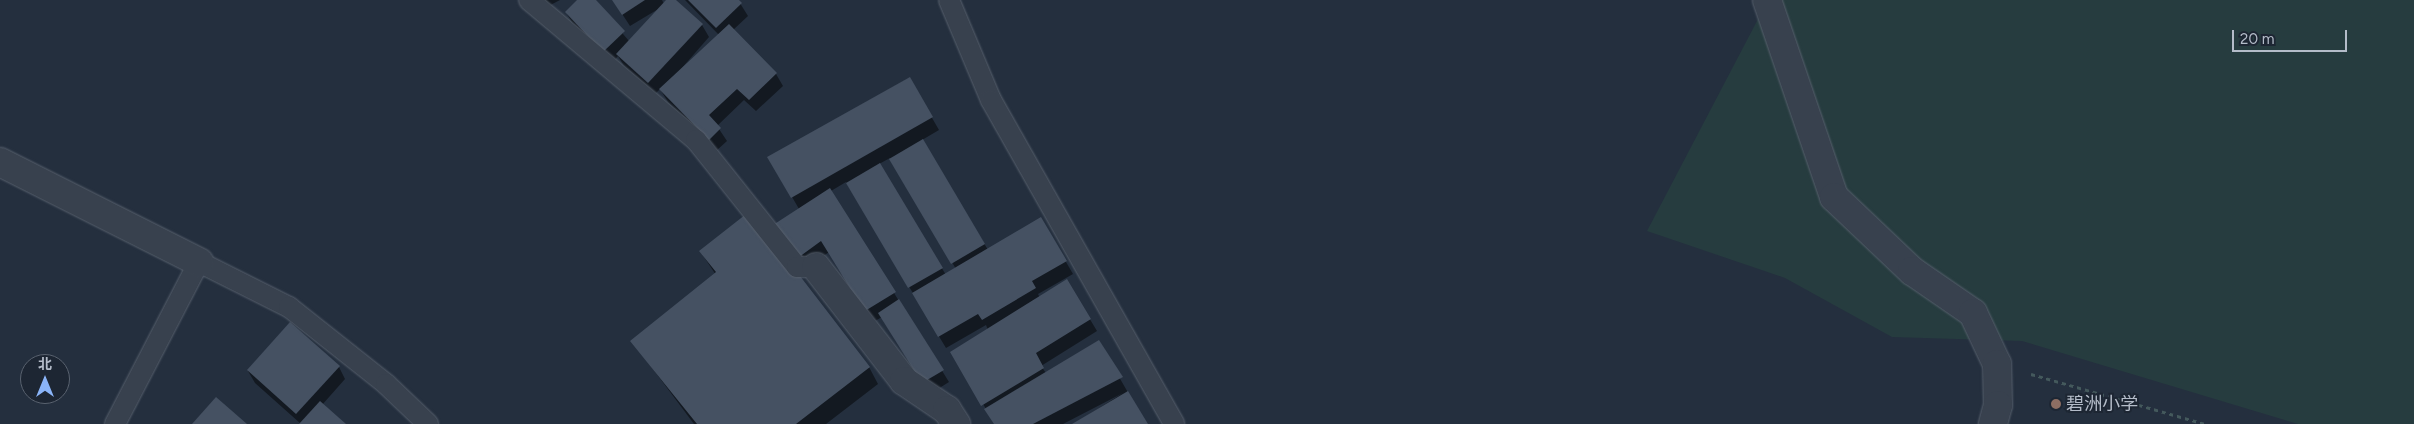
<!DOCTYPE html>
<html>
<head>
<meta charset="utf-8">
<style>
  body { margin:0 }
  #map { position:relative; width:2414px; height:424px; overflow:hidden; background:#242f3e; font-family:Figtree,"Noto Sans SC",sans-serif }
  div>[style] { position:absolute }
  .green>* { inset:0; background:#263c3f }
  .shadow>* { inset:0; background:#0007 }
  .building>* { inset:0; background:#455162 }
  .path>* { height:3px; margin-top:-1.5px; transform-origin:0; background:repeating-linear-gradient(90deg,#44595c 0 4px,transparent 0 8px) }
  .roads { filter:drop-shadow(0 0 1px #565f6c) drop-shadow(0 0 1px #565f6c) }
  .service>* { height:20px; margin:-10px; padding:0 10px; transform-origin:10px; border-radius:10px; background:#38414e }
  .minor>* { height:28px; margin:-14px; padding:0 14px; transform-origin:14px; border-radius:14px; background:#38414e }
  .dots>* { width:14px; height:14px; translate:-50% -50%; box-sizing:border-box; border:2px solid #1d2633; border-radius:50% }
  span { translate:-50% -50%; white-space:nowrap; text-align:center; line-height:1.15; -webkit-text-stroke:4px #1d2633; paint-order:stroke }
  .poi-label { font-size:18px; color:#b4bcc9 }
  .left { translate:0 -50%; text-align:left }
  .north { position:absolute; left:20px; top:354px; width:50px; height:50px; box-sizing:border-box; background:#1d2633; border:1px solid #59626f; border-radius:50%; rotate:0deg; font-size:14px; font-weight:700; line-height:20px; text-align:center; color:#b4bcc9 }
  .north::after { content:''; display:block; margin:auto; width:18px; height:22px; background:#8ab4f8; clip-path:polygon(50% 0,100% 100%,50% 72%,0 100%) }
  .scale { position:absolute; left:2232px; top:30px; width:115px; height:22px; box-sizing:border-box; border:2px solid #b4bcc9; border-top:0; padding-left:6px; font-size:15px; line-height:18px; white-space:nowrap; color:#b4bcc9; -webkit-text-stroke:4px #1d2633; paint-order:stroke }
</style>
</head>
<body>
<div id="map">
  <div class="green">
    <i style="clip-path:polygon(1768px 0,2414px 0,2414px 424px,2298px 424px,2022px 341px,1892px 337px,1785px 278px,1647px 231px)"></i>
  </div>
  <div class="shadow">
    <i style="clip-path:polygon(536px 0,560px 0,541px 10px)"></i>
    <i style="clip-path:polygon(579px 0,594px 0,629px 41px,660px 8px,630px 26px,613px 0,662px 0,664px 4px,675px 0,702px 25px,709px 37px,674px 77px,719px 35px,685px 0,738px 0,748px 16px,733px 30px,776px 74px,783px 86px,756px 111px,744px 100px,717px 126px,727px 141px,716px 151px,668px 102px,660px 89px,655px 94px,624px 66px,618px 56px,611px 64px,573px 24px,566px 12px)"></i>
    <i style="clip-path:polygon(evenodd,909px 78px,939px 130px,922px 140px,988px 250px,1041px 219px,1073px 274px,1038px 294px,1040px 298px,1067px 281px,1097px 331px,1041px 366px,1046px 373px,1099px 342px,1146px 424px,1074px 424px,1123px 393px,1063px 424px,995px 424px,952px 352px,988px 330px,986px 325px,946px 348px,846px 182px,831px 191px,949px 382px,930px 394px,882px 317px,868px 325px,852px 288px,829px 252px,803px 271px,781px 237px,799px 209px,769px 157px,909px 78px,890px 158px,956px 269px,946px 275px,879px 164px,890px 158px)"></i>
    <i style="clip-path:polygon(700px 251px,869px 367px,878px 384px,826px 424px,694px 424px,632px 341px,716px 275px)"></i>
    <i style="clip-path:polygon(339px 367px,345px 379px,322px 405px,344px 424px,301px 424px,255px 383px,248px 371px)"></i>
  </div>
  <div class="building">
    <i style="clip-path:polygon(577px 0,596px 0,625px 31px,603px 52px,565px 12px)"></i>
    <i style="clip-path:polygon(612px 0,645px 0,622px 15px)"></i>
    <i style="clip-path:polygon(666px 0,676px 0,703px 24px,648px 83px,616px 54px)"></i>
    <i style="clip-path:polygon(688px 0,739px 0,742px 3px,716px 28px)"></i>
    <i style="clip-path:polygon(729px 24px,777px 73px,749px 100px,737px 89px,709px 115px,721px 128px,709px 140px,659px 89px)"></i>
    <i style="clip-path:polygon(910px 77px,933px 117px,791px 198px,767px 157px)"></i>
    <i style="clip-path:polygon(923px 139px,985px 244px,951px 264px,889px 159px)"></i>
    <i style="clip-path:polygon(880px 163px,943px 268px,908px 288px,846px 183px)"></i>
    <i style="clip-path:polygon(830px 188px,896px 292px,860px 314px,845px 292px,850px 288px,821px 241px,795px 260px,773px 225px)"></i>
    <i style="clip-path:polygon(750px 211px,870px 367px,796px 424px,697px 424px,630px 341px,716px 272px,699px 251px)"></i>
    <i style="clip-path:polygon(1041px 217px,1067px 261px,1032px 281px,1036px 288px,982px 320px,978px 314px,938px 337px,912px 293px)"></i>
    <i style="clip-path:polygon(1067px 279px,1091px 319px,1036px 353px,1044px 368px,981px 406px,950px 352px)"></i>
    <i style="clip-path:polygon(899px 299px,944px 370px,922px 383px,878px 313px)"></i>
    <i style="clip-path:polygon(290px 322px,340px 366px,296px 414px,247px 370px)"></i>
    <i style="clip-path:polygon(1099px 340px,1123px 377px,1033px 424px,994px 424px,984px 409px)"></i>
    <i style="clip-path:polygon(1128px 391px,1148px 424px,1072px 424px)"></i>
    <i style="clip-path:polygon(216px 397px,247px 424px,192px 424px)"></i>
    <i style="clip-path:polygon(320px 401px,346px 424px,299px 424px)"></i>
  </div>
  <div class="path">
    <i style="left:2031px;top:374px;width:181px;rotate:16deg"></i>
  </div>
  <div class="roads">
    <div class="service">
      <i style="left:529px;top:0;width:218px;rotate:40deg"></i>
      <i style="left:696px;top:140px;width:162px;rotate:51.5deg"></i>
      <i style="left:797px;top:267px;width:19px"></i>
      <i style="left:949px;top:0;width:108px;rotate:67.2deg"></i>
      <i style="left:991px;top:100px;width:372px;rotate:60.5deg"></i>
      <i style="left:115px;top:424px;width:182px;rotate:-62.6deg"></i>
      <i style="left:199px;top:262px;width:101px;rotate:26.6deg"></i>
      <i style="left:289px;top:307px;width:124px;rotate:38.4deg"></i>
      <i style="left:386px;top:384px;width:58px;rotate:43.6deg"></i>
    </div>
    <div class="minor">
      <i style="left:1767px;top:0;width:208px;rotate:71.2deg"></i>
      <i style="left:1834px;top:197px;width:108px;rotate:43.5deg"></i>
      <i style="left:1912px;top:271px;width:74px;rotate:34.5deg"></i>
      <i style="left:1973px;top:313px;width:56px;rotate:64.8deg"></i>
      <i style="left:1997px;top:364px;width:41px;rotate:88.6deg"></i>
      <i style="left:1998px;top:405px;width:20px;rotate:105deg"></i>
      <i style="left:0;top:162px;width:223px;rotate:26.7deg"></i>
      <i style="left:816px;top:267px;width:144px;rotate:52.3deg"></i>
      <i style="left:904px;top:381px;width:52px;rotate:34deg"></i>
      <i style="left:947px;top:410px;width:17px;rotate:57deg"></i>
    </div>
  </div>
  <div class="dots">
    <i style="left:2056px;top:404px;background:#8d6e63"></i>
  </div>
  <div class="poi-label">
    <span class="left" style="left:2066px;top:404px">碧洲小学</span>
  </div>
  <div class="north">北</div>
  <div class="scale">20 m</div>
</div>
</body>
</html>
